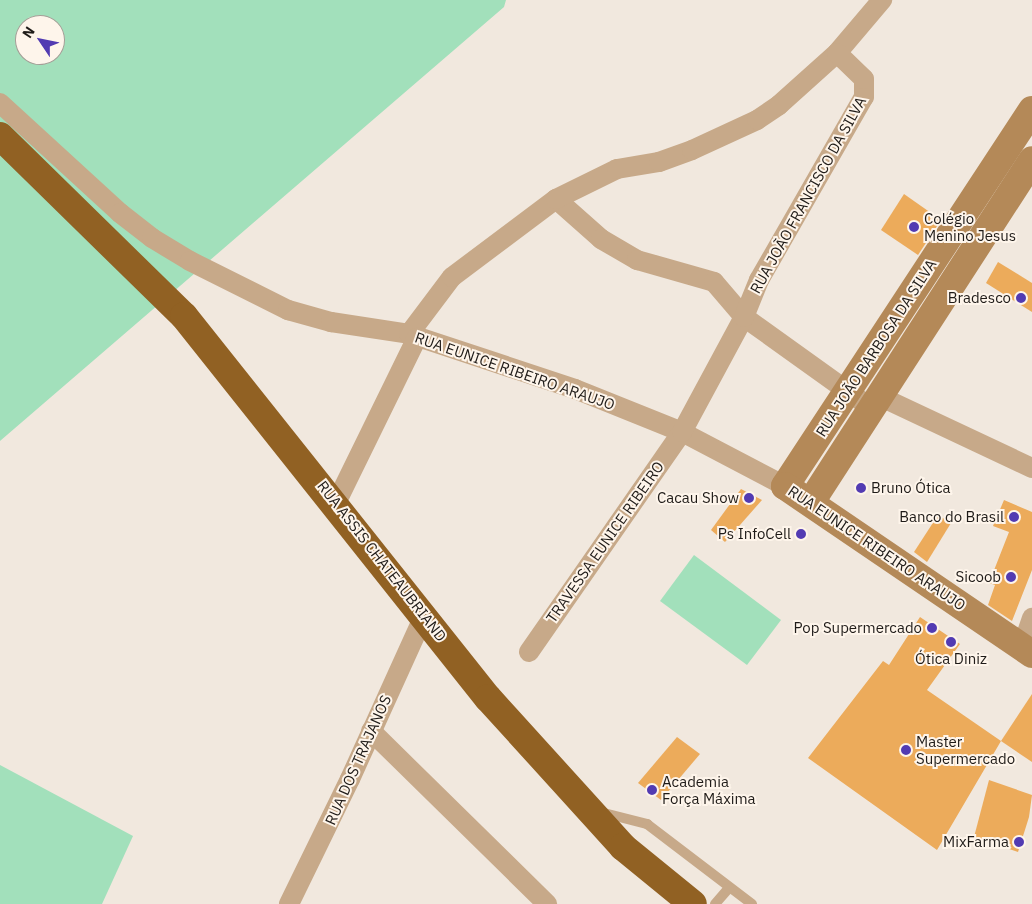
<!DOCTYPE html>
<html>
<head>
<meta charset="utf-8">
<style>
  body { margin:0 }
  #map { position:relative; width:1032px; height:904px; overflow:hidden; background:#f1e8de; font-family:"IBM Plex Sans",sans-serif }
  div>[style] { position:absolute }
  .green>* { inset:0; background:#a2e0bb }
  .building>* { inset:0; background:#ecab5b }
  .lane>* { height:10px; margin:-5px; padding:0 5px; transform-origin:5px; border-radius:5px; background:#c7a989 }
  .street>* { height:20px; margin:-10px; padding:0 10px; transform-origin:10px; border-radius:10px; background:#c7a989 }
  .secondary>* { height:28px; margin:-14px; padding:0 14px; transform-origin:14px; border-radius:14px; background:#b48958 }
  .highway>* { height:28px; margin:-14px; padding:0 14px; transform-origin:14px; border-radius:14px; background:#916123 }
  .dots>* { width:14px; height:14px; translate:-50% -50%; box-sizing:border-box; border:2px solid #fef5eb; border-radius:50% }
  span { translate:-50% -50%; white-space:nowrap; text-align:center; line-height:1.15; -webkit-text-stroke:4px #fef5eb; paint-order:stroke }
  .street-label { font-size:15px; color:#1f1b18 }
  .poi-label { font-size:15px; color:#1f1b18 }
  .left { translate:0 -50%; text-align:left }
  .right { translate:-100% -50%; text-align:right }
  .north { position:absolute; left:15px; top:15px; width:50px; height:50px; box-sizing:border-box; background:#fef5eb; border:1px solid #a59e97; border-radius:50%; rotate:304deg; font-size:14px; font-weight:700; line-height:20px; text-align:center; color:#1f1b18 }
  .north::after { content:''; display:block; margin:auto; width:18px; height:22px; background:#523bb2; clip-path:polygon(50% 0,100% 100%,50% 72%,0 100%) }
</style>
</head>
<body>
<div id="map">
  <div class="green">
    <i style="clip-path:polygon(evenodd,0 0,506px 0,504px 7px,0 441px,0 0,25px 25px,55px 25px,55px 55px,25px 55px,25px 25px)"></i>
    <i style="clip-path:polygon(694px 555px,781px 620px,747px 665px,660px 601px)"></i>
    <i style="clip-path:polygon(0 765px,133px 836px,102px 904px,0 904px)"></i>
  </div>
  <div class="building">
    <i style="clip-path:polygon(904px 194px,941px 220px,918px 255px,881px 230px)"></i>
    <i style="clip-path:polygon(998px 262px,1032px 283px,1032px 312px,986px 283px)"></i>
    <i style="clip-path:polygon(741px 489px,762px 500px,725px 542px,711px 530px)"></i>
    <i style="clip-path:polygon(1004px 500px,1032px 512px,1032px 570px,1012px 621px,988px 605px,995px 585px,989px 583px,1009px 532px,993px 526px)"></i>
    <i style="clip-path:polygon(938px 515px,951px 523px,927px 562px,914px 552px)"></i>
    <i style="clip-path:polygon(920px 617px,960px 644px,927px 690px,1001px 741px,937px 850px,808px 758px,883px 661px,889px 665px)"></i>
    <i style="clip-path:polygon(1032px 694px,1032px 762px,1001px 741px)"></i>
    <i style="clip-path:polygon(677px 737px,700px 754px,661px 800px,638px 783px)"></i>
    <i style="clip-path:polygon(989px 780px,1032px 795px,1029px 817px,1018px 852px,974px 837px)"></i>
  </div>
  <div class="lane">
    <i style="left:600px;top:812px;width:49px;rotate:14.3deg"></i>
    <i style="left:647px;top:824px;width:132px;rotate:37.3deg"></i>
    <i style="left:715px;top:904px;width:21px;rotate:-49deg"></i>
  </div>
  <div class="street">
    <i style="left:0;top:103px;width:163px;rotate:42.5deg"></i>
    <i style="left:120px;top:213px;width:41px;rotate:38deg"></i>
    <i style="left:152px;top:238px;width:44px;rotate:31.2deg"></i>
    <i style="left:190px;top:261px;width:110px;rotate:26.6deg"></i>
    <i style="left:288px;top:310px;width:45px;rotate:15.6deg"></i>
    <i style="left:331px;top:322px;width:79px;rotate:8.7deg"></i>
    <i style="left:409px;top:334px;width:175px;rotate:18.3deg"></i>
    <i style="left:575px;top:389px;width:115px;rotate:21.9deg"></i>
    <i style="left:682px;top:432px;width:116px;rotate:27.7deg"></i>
    <i style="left:556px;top:199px;width:60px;rotate:41.6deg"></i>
    <i style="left:601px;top:239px;width:42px;rotate:30.3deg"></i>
    <i style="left:637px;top:260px;width:80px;rotate:15.9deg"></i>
    <i style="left:714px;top:282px;width:46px;rotate:49.4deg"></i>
    <i style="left:744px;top:317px;width:156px;rotate:35.6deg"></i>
    <i style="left:409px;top:334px;width:71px;rotate:-53deg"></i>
    <i style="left:452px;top:277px;width:130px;rotate:-36.9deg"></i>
    <i style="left:556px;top:199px;width:68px;rotate:-26.2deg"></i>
    <i style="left:617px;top:169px;width:43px;rotate:-9.5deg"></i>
    <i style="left:659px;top:162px;width:35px;rotate:-20deg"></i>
    <i style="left:692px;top:150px;width:72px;rotate:-24.8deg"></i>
    <i style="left:757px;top:120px;width:27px;rotate:-34deg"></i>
    <i style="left:779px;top:105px;width:78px;rotate:-41.9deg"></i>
    <i style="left:837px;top:53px;width:70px;rotate:-49.7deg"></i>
    <i style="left:879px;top:396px;width:169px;rotate:25.2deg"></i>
    <i style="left:336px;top:503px;width:184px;rotate:-63.9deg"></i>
    <i style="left:1022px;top:647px;width:31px;rotate:-71deg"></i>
    <i style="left:529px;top:652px;width:268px;rotate:-55.2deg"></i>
    <i style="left:682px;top:432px;width:131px;rotate:-61.7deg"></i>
    <i style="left:744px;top:317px;width:40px;rotate:-68deg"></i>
    <i style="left:759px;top:280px;width:211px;rotate:-60.2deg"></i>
    <i style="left:864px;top:97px;width:18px;rotate:-90deg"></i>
    <i style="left:864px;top:79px;width:37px;rotate:-136deg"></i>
    <i style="left:371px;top:731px;width:247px;rotate:44.5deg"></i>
    <i style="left:289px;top:904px;width:139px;rotate:-64deg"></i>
    <i style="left:350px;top:779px;width:181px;rotate:-65.6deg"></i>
  </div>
  <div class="secondary">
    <i style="left:1032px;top:110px;width:450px;rotate:123.3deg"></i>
    <i style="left:785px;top:486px;width:299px;rotate:34.2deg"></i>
    <i style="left:811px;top:502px;width:407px;rotate:-57.1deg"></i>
  </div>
  <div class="highway">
    <i style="left:0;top:136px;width:257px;rotate:44.4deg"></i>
    <i style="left:184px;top:316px;width:488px;rotate:51.5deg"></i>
    <i style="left:488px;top:698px;width:201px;rotate:47.8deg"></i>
    <i style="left:623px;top:847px;width:90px;rotate:39.2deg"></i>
  </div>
  <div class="dots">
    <i style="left:914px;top:227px;background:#523bb2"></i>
    <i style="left:1021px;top:298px;background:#523bb2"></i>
    <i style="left:861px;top:488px;background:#523bb2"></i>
    <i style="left:749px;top:498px;background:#523bb2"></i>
    <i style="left:1014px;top:517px;background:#523bb2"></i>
    <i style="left:801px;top:534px;background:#523bb2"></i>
    <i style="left:1011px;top:577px;background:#523bb2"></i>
    <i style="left:932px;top:628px;background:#523bb2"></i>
    <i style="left:951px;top:642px;background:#523bb2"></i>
    <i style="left:906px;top:750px;background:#523bb2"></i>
    <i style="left:652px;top:790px;background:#523bb2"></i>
    <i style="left:1019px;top:842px;background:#523bb2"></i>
  </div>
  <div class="street-label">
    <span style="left:808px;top:195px;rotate:-61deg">RUA JOÃO FRANCISCO DA SILVA</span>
    <span style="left:876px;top:348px;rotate:-57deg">RUA JOÃO BARBOSA DA SILVA</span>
    <span style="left:515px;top:371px;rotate:19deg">RUA EUNICE RIBEIRO ARAUJO</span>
    <span style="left:605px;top:542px;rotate:-55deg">TRAVESSA EUNICE RIBEIRO</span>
    <span style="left:877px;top:548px;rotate:34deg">RUA EUNICE RIBEIRO ARAUJO</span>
    <span style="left:382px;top:561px;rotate:52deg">RUA ASSIS CHATEAUBRIAND</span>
    <span style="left:358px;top:760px;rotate:-66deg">RUA DOS TRAJANOS</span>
  </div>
  <div class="poi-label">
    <span class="left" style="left:924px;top:227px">Colégio<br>Menino Jesus</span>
    <span class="right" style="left:1011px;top:298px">Bradesco</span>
    <span class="left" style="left:871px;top:488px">Bruno Ótica</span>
    <span class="right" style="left:739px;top:498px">Cacau Show</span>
    <span class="right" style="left:1004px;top:517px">Banco do Brasil</span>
    <span class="right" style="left:791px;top:534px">Ps InfoCell</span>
    <span class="right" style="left:1001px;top:577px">Sicoob</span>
    <span class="right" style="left:922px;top:628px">Pop Supermercado</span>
    <span style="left:951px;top:659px">Ótica Diniz</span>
    <span class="left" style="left:916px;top:750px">Master<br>Supermercado</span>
    <span class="left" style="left:662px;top:790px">Academia<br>Força Máxima</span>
    <span class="right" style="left:1009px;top:842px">MixFarma</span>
  </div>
  <div class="north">N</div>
</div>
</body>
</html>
